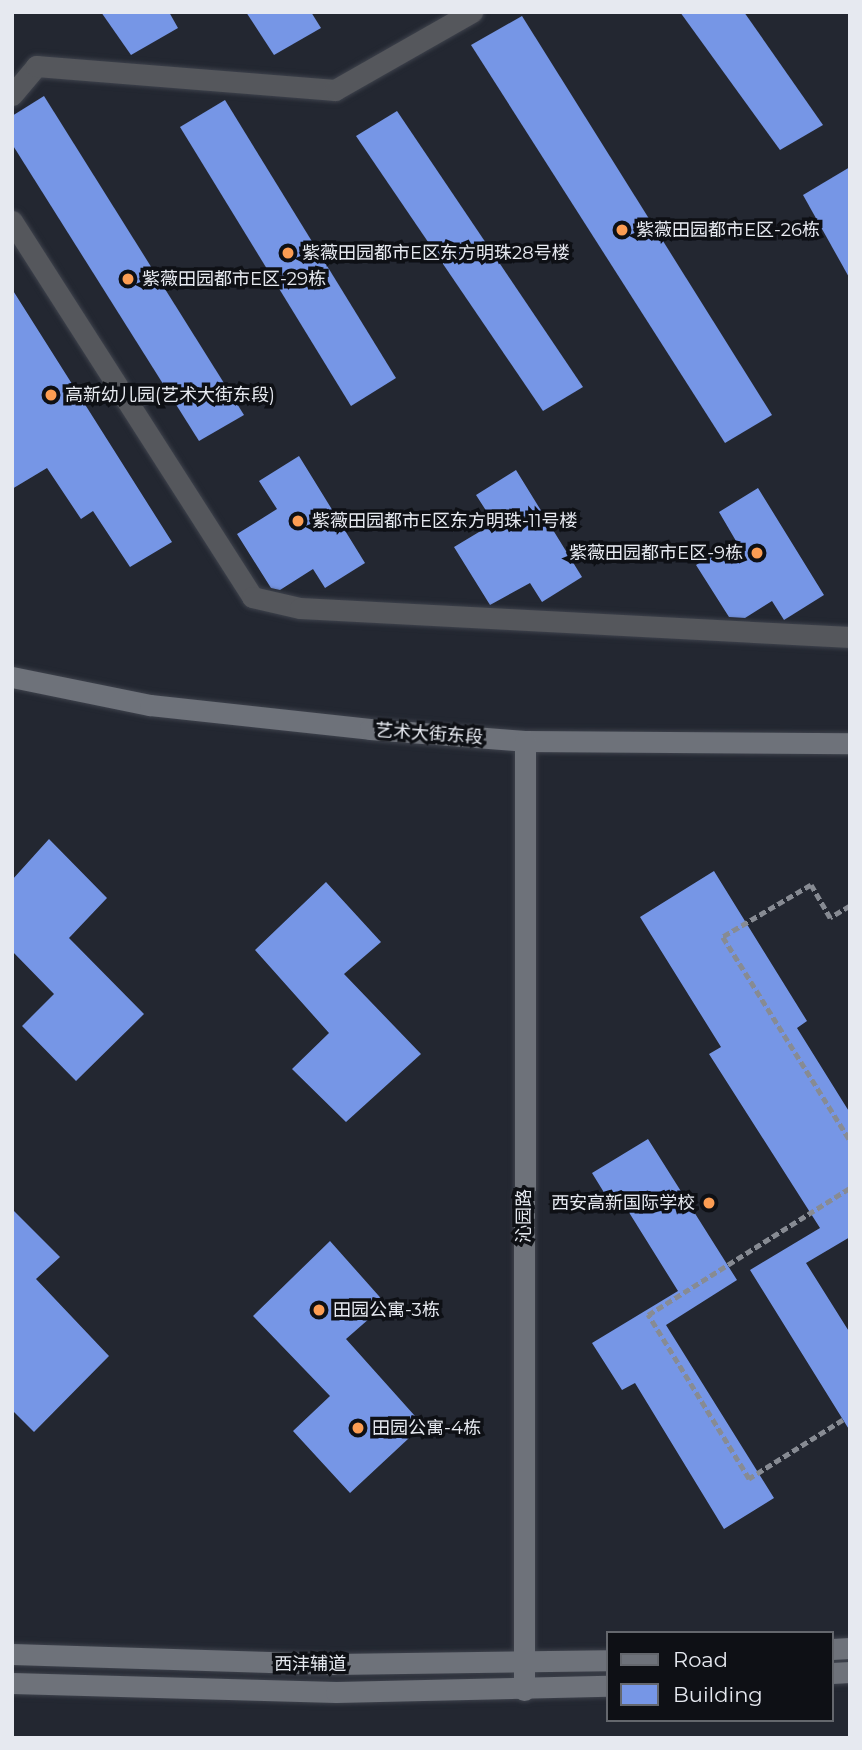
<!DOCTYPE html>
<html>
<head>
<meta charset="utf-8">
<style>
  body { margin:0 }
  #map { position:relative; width:862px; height:1750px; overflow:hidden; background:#232731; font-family:Montserrat,"Noto Sans SC",sans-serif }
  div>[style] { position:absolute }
  .building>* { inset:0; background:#7696e6 }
  .path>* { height:4.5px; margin-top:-2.25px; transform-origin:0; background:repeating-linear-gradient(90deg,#878b93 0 7px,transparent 0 10.5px) }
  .roads { filter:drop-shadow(0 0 2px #3e424c) drop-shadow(0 0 2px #3e424c) }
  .street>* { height:21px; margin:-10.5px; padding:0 10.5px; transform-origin:10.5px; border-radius:10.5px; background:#55575c }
  .secondary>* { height:21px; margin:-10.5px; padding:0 10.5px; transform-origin:10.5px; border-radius:10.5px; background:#6e727a }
  .dots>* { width:19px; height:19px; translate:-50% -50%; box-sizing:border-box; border:4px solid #0e1015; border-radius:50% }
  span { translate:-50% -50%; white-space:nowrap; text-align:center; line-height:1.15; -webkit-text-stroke:7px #0e1015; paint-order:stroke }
  .poi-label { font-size:18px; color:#e6e9f0 }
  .left { translate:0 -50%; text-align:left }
  .right { translate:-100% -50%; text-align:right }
  .street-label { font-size:18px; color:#e6e9f0 }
  .frame { position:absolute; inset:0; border:14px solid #e6e9f0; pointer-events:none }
  .legend { position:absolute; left:606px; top:1631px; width:228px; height:91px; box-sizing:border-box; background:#0e1015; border:2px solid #64676d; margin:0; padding:9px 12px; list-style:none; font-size:21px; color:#e6e9f0 }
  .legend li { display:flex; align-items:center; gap:14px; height:35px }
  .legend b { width:35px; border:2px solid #64676d }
</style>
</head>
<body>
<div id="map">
  <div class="building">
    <i style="clip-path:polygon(101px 12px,169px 12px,178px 28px,131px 55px)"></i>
    <i style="clip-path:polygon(246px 12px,311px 12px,321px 28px,274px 55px)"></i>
    <i style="clip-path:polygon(680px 12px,744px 12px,823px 125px,780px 150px)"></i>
    <i style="clip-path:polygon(522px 16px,772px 415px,725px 443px,471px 45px)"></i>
    <i style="clip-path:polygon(44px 96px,244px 415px,199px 441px,12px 144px,12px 116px)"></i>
    <i style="clip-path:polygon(225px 100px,396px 378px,351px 406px,180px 127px)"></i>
    <i style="clip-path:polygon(397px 111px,583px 387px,543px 411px,356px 136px)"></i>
    <i style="clip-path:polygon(850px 167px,850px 279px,803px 195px)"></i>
    <i style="clip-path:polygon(12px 289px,172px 542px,130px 567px,93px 511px,81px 519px,47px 468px,12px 489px)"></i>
    <i style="clip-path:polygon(299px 456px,365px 563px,325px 588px,313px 569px,280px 590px,271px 588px,237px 534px,277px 509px,259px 481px)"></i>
    <i style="clip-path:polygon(516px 470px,582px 577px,542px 602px,530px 583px,490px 605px,454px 547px,494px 523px,476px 495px)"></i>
    <i style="clip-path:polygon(758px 488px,824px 595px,784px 620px,772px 601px,745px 618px,729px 617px,696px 565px,736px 541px,719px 512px)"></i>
    <i style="clip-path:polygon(49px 839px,107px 898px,69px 938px,144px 1014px,76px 1081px,22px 1026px,54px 994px,12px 951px,12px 880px)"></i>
    <i style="clip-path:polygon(714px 871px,807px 1021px,797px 1028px,850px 1113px,850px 1237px,806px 1263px,850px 1333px,850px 1431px,750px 1270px,820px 1228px,709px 1054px,721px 1047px,640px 917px)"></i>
    <i style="clip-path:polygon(326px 882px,381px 942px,344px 974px,421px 1054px,346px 1122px,292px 1069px,329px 1033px,255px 950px)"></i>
    <i style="clip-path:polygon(648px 1139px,737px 1280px,666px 1325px,774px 1498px,724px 1529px,635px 1383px,622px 1390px,592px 1343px,678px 1291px,625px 1206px,616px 1212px,592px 1173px)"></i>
    <i style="clip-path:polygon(12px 1209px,60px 1257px,36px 1279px,109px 1356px,34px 1432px,12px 1410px)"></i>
    <i style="clip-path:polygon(330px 1241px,386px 1304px,346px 1339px,423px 1425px,350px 1493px,293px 1431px,330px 1396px,253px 1316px)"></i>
  </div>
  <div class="path">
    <i style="left:850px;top:906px;width:23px;rotate:149deg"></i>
    <i style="left:830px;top:918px;width:38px;rotate:-120deg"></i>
    <i style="left:811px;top:885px;width:102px;rotate:149.4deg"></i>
    <i style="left:723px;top:937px;width:239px;rotate:58deg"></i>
    <i style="left:843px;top:1420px;width:111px;rotate:147.9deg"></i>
    <i style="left:749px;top:1479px;width:193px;rotate:-121.6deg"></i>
    <i style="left:648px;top:1315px;width:239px;rotate:-32.2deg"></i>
  </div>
  <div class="roads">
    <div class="street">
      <i style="left:12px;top:95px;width:38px;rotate:-50deg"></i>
      <i style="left:36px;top:66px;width:300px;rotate:4.6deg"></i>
      <i style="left:335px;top:90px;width:158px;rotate:-29.7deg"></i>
      <i style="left:12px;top:221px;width:446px;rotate:57.4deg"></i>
      <i style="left:252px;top:597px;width:49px;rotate:12.9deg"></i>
      <i style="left:300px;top:608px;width:551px;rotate:3.02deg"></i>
    </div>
    <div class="secondary">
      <i style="left:12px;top:677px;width:141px;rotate:11.5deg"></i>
      <i style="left:150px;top:705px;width:221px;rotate:6.2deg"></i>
      <i style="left:370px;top:729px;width:155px;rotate:4.4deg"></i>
      <i style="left:525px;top:741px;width:325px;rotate:0.4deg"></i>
      <i style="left:832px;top:1649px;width:18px;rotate:-3deg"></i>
      <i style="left:12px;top:1654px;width:322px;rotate:1.8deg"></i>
      <i style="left:334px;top:1664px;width:274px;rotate:-0.8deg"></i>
      <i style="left:832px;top:1673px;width:18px;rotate:-3deg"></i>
      <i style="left:12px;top:1683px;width:324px;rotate:1.6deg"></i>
      <i style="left:336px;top:1692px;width:272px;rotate:-1.3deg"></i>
      <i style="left:524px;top:1690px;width:949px;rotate:-89.94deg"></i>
    </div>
  </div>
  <div class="dots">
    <i style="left:622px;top:230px;background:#fc9d53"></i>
    <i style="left:288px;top:253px;background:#fc9d53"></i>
    <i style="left:128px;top:279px;background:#fc9d53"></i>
    <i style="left:51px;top:395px;background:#fc9d53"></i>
    <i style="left:298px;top:521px;background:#fc9d53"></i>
    <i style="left:757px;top:553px;background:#fc9d53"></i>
    <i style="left:709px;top:1203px;background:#fc9d53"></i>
    <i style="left:319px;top:1310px;background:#fc9d53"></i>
    <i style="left:358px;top:1428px;background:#fc9d53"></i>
  </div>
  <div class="poi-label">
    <span class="left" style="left:636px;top:230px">紫薇田园都市E区-26栋</span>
    <span class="left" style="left:302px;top:253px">紫薇田园都市E区东方明珠28号楼</span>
    <span class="left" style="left:142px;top:279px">紫薇田园都市E区-29栋</span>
    <span class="left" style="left:65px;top:395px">高新幼儿园(艺术大街东段)</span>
    <span class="left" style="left:312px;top:521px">紫薇田园都市E区东方明珠-11号楼</span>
    <span class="right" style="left:743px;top:553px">紫薇田园都市E区-9栋</span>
    <span class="right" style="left:695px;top:1203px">西安高新国际学校</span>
    <span class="left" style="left:333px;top:1310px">田园公寓-3栋</span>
    <span class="left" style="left:372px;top:1428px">田园公寓-4栋</span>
  </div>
  <div class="street-label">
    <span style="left:429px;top:734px;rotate:4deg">艺术大街东段</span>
    <span style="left:524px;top:1216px;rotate:-90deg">沁园路</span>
    <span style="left:310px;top:1664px">西沣辅道</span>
  </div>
  <div class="frame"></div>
  <ul class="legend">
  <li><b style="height:9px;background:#6e727a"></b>Road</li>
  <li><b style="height:19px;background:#7696e6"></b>Building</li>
  </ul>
</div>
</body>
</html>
